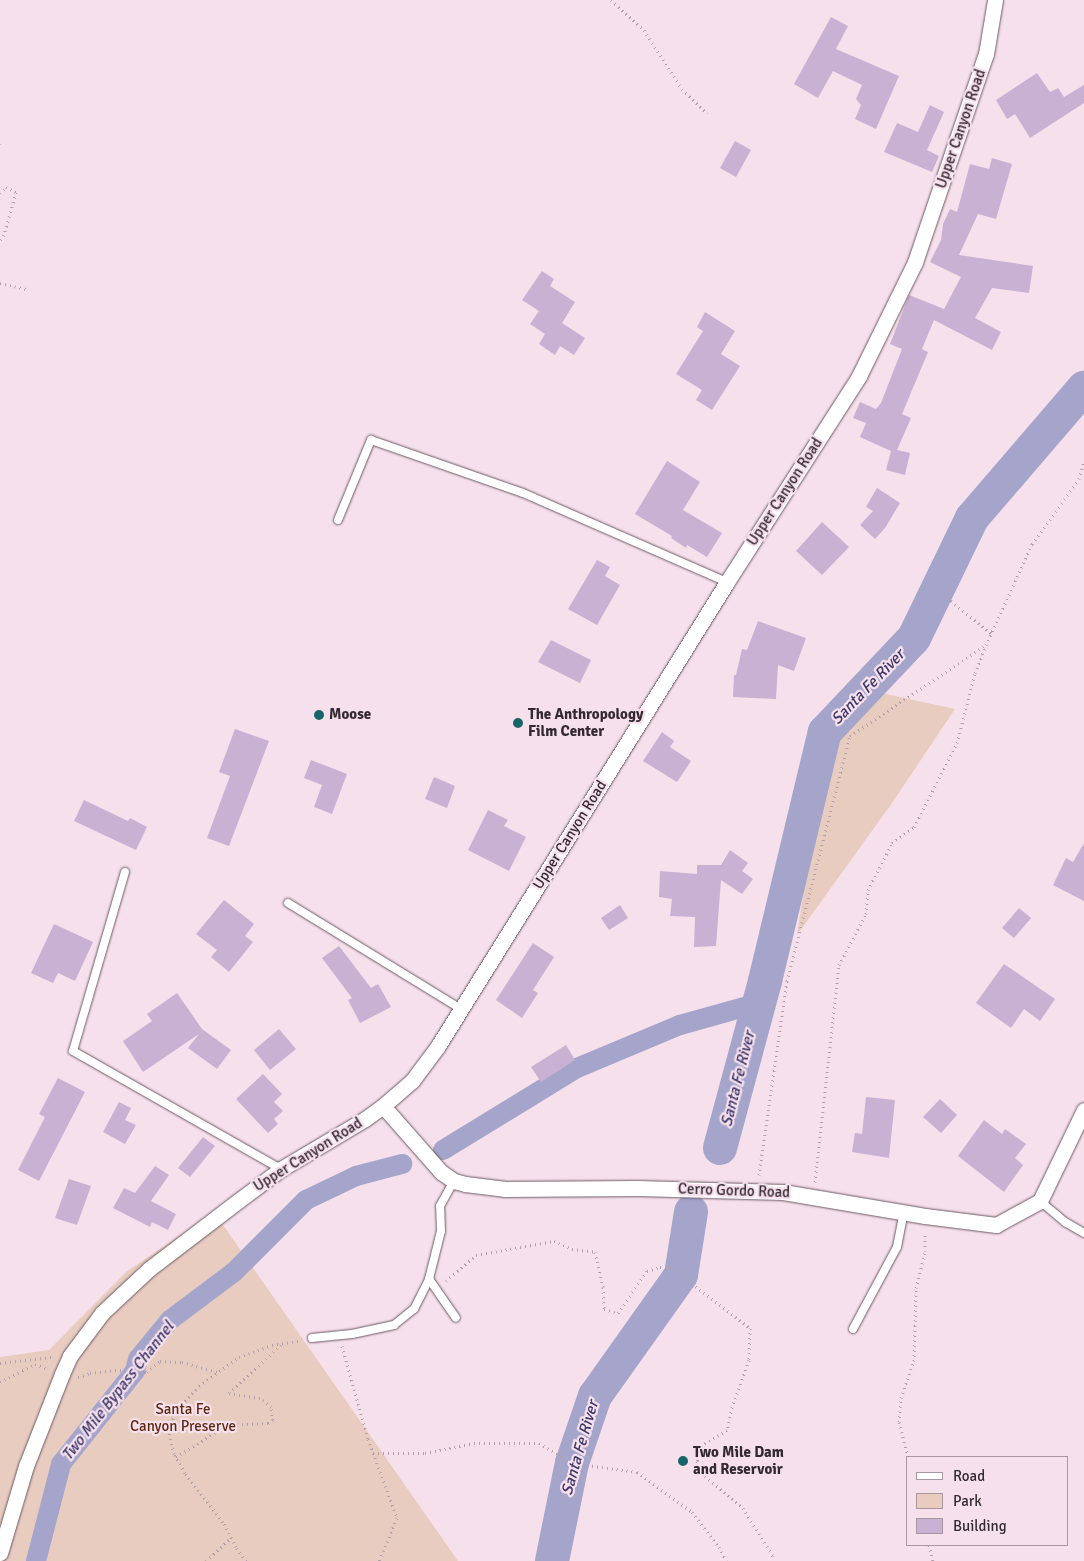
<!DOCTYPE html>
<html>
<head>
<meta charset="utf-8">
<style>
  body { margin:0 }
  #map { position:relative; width:1084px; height:1561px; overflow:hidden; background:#f6e0ec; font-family:Signika,sans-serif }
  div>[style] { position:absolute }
  .green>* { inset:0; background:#e9ccc0 }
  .canal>* { height:20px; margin:-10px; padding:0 10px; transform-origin:10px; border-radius:10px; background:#a5a4cb }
  .river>* { height:34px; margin:-17px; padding:0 17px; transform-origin:17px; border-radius:17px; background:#a5a4cb }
  .building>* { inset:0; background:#c9b1d4 }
  .path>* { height:3px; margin-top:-1.5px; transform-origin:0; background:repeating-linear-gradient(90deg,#b1a0aa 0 1px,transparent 0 5px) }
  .roads { filter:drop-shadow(0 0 1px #6c5963) drop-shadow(0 0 1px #6c5963) }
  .service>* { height:8px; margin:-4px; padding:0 4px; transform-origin:4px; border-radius:4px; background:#fff }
  .minor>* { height:15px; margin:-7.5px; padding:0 7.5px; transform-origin:7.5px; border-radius:7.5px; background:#fff }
  .dots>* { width:14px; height:14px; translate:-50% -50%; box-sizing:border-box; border:2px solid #f6e0ec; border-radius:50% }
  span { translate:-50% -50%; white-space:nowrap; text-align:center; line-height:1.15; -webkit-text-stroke:4.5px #f6e0ec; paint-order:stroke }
  .street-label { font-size:15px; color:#322a2e }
  .poi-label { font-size:15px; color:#322a2e; font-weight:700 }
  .left { translate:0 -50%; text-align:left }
  .park-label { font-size:15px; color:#5d2810 }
  .water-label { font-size:16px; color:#3c376a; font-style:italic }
  .legend { position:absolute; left:906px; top:1456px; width:162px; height:90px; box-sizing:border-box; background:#f6e0ec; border:1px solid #a897a0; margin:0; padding:6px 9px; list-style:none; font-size:15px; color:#322a2e }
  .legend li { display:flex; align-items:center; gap:10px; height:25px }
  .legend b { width:25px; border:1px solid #a897a0 }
</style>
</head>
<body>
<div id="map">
  <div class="green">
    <i style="clip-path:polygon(877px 692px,955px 709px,892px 803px,797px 935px,815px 818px,836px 737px)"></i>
    <i style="clip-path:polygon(214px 1212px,458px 1561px,0 1561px,0 1357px,49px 1350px,126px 1272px)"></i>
  </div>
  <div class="canal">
    <i style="left:443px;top:1150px;width:157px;rotate:-31.5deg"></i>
    <i style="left:577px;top:1068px;width:112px;rotate:-22.7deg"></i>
    <i style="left:680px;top:1025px;width:82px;rotate:-15.6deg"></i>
    <i style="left:36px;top:1561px;width:100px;rotate:-75.5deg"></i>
    <i style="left:61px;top:1464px;width:119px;rotate:-51.5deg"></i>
    <i style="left:135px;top:1371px;width:12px;rotate:-76deg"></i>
    <i style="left:138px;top:1359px;width:50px;rotate:-50.6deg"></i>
    <i style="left:170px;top:1320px;width:80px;rotate:-36.9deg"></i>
    <i style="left:234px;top:1272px;width:102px;rotate:-45deg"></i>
    <i style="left:306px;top:1200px;width:55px;rotate:-25.6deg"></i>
    <i style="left:356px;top:1176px;width:48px;rotate:-14.6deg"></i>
  </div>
  <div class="river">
    <i style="left:720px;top:1148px;width:173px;rotate:-74.9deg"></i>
    <i style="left:765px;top:981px;width:256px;rotate:-76.5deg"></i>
    <i style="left:825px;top:732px;width:129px;rotate:-46.6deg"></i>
    <i style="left:914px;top:638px;width:133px;rotate:-64.2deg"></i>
    <i style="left:972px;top:518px;width:172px;rotate:-49.3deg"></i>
    <i style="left:552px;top:1561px;width:100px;rotate:-78.5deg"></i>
    <i style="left:572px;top:1463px;width:71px;rotate:-71.1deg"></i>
    <i style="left:595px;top:1396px;width:148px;rotate:-54.6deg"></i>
    <i style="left:681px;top:1275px;width:64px;rotate:-81deg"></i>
  </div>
  <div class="building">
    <i style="clip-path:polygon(831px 17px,848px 26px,836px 49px,899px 76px,876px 129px,855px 119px,861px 105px,856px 99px,862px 85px,833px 71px,818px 98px,794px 84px)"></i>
    <i style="clip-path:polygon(1037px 73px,1050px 92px,1058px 88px,1064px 97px,1084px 85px,1084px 103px,1030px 138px,1015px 114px,1007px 119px,996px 100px)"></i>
    <i style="clip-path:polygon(930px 105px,944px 112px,927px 150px,939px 156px,932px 172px,884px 152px,897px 123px,918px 132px)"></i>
    <i style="clip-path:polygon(735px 141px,751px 150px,736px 177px,720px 168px)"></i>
    <i style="clip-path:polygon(992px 158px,1012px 164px,996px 219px,978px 214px,959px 255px,1033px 266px,1029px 293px,992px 288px,975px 318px,1001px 332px,992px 350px,934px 320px,922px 349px,928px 352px,902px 414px,911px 418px,897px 450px,910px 453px,905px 475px,886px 470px,891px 451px,860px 437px,866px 423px,853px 418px,860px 402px,876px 409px,881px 403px,902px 349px,890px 344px,909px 295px,944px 309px,961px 277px,930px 262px,941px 240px,943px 224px,950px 209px,957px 212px,970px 164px,989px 169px)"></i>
    <i style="clip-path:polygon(542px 271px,554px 279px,550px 286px,575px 302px,562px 323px,585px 338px,574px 355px,560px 346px,555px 355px,539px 344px,545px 334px,530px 324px,539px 311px,522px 300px)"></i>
    <i style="clip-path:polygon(705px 312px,735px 331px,721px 354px,740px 366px,712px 410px,696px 400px,702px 390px,676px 374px,703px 331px,697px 327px)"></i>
    <i style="clip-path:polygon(667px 461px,700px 482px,683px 510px,722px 533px,707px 557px,687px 545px,686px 548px,671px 538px,672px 536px,635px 514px)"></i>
    <i style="clip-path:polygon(877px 488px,900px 503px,885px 528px,875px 539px,860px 525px,873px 511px,866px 507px)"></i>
    <i style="clip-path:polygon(822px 522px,849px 547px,822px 575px,796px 551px)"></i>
    <i style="clip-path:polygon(597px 560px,610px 567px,605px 576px,620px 585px,597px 625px,568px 609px)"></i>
    <i style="clip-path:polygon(758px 621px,806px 638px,794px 671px,778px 665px,776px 699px,733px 697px,734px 675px,736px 675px,742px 649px,747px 650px)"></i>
    <i style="clip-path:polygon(551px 640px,591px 660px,580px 683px,538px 662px)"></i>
    <i style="clip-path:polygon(235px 729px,269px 741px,229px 846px,207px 838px,230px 776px,219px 772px)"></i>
    <i style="clip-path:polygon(662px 732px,674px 741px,670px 747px,691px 761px,677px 782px,643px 761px)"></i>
    <i style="clip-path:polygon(311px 760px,347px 774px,332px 814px,314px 807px,322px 785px,304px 778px)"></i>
    <i style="clip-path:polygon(434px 777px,455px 786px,447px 808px,425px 799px)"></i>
    <i style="clip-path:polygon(84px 800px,128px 821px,130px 818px,147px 827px,136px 850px,74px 821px)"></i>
    <i style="clip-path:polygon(488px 810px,508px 820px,504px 826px,526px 837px,509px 871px,468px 850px)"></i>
    <i style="clip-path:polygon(1084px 843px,1084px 901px,1053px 885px,1066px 858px,1073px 862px)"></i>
    <i style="clip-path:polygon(730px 850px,748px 863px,742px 871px,753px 879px,742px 894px,721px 880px,716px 946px,694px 947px,695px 917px,670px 916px,672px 899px,659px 897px,660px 871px,697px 874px,697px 865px,721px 865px)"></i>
    <i style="clip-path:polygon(224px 900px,254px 924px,245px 936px,253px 942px,229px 972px,211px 957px,217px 950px,196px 934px)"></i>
    <i style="clip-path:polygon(620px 905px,628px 918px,609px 930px,601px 918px)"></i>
    <i style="clip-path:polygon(1019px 908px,1031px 918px,1014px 938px,1002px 928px)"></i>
    <i style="clip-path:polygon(54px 924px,93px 942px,75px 981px,58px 973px,53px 983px,31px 973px)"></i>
    <i style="clip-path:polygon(533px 943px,554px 957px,533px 990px,538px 993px,522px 1018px,496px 1000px)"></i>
    <i style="clip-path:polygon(339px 946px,371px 988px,378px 984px,391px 1007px,360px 1023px,348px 1000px,352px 998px,322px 958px)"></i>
    <i style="clip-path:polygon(1004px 964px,1055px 999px,1040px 1021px,1024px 1009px,1011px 1028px,976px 1003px)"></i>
    <i style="clip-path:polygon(177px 993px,202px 1029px,231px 1050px,217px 1069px,188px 1048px,199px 1034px,143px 1072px,123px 1041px,152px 1021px,147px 1014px)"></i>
    <i style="clip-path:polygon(279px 1029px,296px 1049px,270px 1070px,254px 1050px)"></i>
    <i style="clip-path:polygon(566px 1045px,575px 1060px,541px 1082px,531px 1067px)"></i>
    <i style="clip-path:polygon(263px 1074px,282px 1094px,274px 1102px,283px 1111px,274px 1119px,278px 1124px,268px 1133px,236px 1099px)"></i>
    <i style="clip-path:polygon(58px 1078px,85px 1092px,39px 1181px,18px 1170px,45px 1117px,39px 1114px)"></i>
    <i style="clip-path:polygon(866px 1097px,895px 1100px,889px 1158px,852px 1152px,855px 1133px,862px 1134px)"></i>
    <i style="clip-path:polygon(940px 1099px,957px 1115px,941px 1133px,923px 1117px)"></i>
    <i style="clip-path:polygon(119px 1102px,131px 1108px,125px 1120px,136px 1125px,125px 1144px,103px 1132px)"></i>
    <i style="clip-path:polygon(984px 1120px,1002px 1134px,1005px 1129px,1026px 1144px,1015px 1158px,1023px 1165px,1004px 1192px,958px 1156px)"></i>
    <i style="clip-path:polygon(203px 1137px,215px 1146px,190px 1177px,178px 1168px)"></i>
    <i style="clip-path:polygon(155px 1166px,169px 1175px,151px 1201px,176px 1214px,168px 1230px,152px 1222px,150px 1227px,113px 1208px,124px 1188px,135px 1193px)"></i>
    <i style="clip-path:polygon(69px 1179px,91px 1186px,77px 1225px,55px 1218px)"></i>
  </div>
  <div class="path">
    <i style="left:611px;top:0;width:45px;rotate:42.3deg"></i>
    <i style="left:644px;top:30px;width:70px;rotate:57.2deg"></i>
    <i style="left:682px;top:89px;width:35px;rotate:44deg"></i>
    <i style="left:0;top:144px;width:1px;rotate:90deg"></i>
    <i style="left:0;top:193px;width:8px;rotate:-45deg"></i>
    <i style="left:6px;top:187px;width:11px;rotate:27deg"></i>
    <i style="left:16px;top:192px;width:45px;rotate:105.6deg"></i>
    <i style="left:4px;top:235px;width:7px;rotate:124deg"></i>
    <i style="left:0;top:283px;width:28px;rotate:13deg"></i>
    <i style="left:945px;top:592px;width:11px;rotate:56deg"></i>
    <i style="left:951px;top:601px;width:53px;rotate:38.8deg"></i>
    <i style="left:759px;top:1175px;width:196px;rotate:-81.8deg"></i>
    <i style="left:787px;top:981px;width:253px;rotate:-75.6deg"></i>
    <i style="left:850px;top:736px;width:164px;rotate:-33.8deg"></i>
    <i style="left:986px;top:645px;width:111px;rotate:-65.5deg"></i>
    <i style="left:1032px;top:544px;width:80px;rotate:-54.1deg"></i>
    <i style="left:1079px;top:479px;width:18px;rotate:-74deg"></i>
    <i style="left:815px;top:1182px;width:218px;rotate:-83.7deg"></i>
    <i style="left:839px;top:965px;width:58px;rotate:-62.1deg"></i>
    <i style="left:866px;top:914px;width:24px;rotate:-85deg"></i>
    <i style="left:868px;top:890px;width:53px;rotate:-62.9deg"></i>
    <i style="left:892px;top:843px;width:27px;rotate:-36deg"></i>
    <i style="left:914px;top:827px;width:94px;rotate:-62.9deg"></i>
    <i style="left:957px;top:743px;width:72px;rotate:-75.6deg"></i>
    <i style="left:975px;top:673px;width:29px;rotate:-68deg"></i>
    <i style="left:446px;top:1281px;width:40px;rotate:-41deg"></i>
    <i style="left:476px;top:1255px;width:79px;rotate:-10.2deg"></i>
    <i style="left:554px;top:1241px;width:20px;rotate:24deg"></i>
    <i style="left:572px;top:1249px;width:23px;rotate:7deg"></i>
    <i style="left:595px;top:1252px;width:36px;rotate:77deg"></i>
    <i style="left:603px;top:1287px;width:22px;rotate:87deg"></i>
    <i style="left:604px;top:1309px;width:15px;rotate:16deg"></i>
    <i style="left:618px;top:1313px;width:51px;rotate:-55.4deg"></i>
    <i style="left:647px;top:1271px;width:14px;rotate:-17deg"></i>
    <i style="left:660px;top:1267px;width:12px;rotate:5deg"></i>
    <i style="left:672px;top:1268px;width:98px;rotate:37.6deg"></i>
    <i style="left:750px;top:1328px;width:32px;rotate:92deg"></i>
    <i style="left:749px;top:1360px;width:50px;rotate:109.9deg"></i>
    <i style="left:732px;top:1407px;width:24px;rotate:102deg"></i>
    <i style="left:727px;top:1430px;width:29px;rotate:149deg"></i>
    <i style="left:702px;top:1445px;width:17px;rotate:107deg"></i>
    <i style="left:697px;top:1461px;width:17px;rotate:62deg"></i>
    <i style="left:705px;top:1476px;width:50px;rotate:40.1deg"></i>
    <i style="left:743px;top:1508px;width:57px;rotate:58deg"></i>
    <i style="left:773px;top:1556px;width:5px;rotate:90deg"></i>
    <i style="left:342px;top:1346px;width:97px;rotate:74.4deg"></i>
    <i style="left:368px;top:1439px;width:84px;rotate:69.8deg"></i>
    <i style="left:397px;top:1518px;width:47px;rotate:112.7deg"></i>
    <i style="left:0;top:1363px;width:52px;rotate:-6.6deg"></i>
    <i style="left:78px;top:1377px;width:13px;rotate:-18deg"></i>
    <i style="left:90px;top:1373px;width:30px;rotate:-6deg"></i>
    <i style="left:120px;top:1370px;width:27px;rotate:4deg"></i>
    <i style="left:147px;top:1372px;width:17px;rotate:-40deg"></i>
    <i style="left:160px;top:1361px;width:22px;rotate:3deg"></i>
    <i style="left:182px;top:1362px;width:37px;rotate:16deg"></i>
    <i style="left:0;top:1382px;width:39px;rotate:-27deg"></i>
    <i style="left:35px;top:1364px;width:14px;rotate:21deg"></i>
    <i style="left:373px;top:1453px;width:52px"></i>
    <i style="left:425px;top:1453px;width:50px;rotate:-11.5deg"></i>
    <i style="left:474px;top:1443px;width:65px"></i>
    <i style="left:539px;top:1443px;width:39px;rotate:31deg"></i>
    <i style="left:572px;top:1463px;width:66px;rotate:7.9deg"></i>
    <i style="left:637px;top:1472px;width:68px;rotate:36deg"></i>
    <i style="left:692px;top:1512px;width:44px;rotate:52.4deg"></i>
    <i style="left:719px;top:1547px;width:16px;rotate:63deg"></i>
    <i style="left:176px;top:1457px;width:60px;rotate:-32.1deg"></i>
    <i style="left:227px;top:1425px;width:41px;rotate:-2.8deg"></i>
    <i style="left:268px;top:1423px;width:6px;rotate:-31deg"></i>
    <i style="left:273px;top:1420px;width:13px;rotate:-99deg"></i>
    <i style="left:271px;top:1407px;width:14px;rotate:-141deg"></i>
    <i style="left:260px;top:1398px;width:31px;rotate:-171deg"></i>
    <i style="left:229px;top:1393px;width:72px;rotate:-42.8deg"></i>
    <i style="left:908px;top:1457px;width:36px;rotate:-104deg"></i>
    <i style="left:899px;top:1422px;width:24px;rotate:-85deg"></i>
    <i style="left:901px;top:1398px;width:39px;rotate:-71deg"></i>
    <i style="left:914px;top:1361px;width:73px;rotate:-88.4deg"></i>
    <i style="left:916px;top:1288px;width:38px;rotate:-76deg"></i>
    <i style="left:925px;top:1251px;width:19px;rotate:-90deg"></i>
    <i style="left:929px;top:1545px;width:16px;rotate:76deg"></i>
    <i style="left:206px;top:1561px;width:34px;rotate:-43deg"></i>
    <i style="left:246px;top:1561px;width:17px;rotate:-126deg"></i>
    <i style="left:236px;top:1547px;width:28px;rotate:-117deg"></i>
    <i style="left:223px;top:1522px;width:62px;rotate:-127.8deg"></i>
    <i style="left:185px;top:1473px;width:22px;rotate:-120deg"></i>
    <i style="left:174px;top:1454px;width:27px;rotate:-103deg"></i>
    <i style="left:168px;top:1428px;width:22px;rotate:-63deg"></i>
    <i style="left:178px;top:1408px;width:30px;rotate:-46deg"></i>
    <i style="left:199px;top:1386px;width:49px;rotate:-35.9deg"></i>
    <i style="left:239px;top:1357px;width:35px;rotate:-20deg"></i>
    <i style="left:272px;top:1345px;width:30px;rotate:-9deg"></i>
  </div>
  <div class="roads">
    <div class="service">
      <i style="left:338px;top:520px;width:87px;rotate:-67.6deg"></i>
      <i style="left:371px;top:440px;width:161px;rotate:19.2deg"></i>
      <i style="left:523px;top:493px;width:223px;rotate:23.6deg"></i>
      <i style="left:125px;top:872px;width:186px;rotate:106.2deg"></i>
      <i style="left:73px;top:1051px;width:239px;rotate:29.6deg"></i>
      <i style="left:288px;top:903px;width:203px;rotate:31.5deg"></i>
      <i style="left:1040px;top:1201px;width:33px;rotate:40deg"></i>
      <i style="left:1065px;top:1222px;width:22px;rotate:30deg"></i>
      <i style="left:429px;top:1279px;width:47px;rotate:55.3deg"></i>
      <i style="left:853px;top:1329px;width:93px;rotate:-61.8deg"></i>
      <i style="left:897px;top:1247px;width:36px;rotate:-79deg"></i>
      <i style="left:312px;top:1338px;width:40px;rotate:-5.7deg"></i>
      <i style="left:352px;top:1334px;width:43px;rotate:-12.1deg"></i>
      <i style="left:394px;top:1325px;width:26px;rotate:-39deg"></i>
      <i style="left:414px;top:1309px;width:34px;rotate:-63deg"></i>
      <i style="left:429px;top:1279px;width:49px;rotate:-76deg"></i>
      <i style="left:441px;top:1231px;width:25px;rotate:-92deg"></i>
      <i style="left:440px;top:1206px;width:29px;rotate:-61deg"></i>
    </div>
    <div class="minor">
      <i style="left:383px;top:1106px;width:88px;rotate:48.7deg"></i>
      <i style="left:441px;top:1172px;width:16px;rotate:35deg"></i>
      <i style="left:454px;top:1181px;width:11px;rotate:15deg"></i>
      <i style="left:465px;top:1184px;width:39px;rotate:7deg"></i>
      <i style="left:504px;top:1189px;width:133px;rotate:-0.4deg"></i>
      <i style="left:637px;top:1188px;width:146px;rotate:1.6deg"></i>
      <i style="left:783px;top:1192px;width:144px;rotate:9.6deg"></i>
      <i style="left:925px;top:1216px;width:72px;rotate:7.2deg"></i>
      <i style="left:996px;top:1225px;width:50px;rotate:-28.6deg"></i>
      <i style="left:1040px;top:1201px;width:101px;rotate:-64.2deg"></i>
      <i style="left:0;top:1553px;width:91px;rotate:-73.4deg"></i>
      <i style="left:26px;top:1466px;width:99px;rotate:-68.6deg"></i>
      <i style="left:62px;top:1374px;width:20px;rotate:-66deg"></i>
      <i style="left:70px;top:1356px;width:54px;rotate:-53.3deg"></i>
      <i style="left:102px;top:1313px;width:64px;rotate:-43.1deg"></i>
      <i style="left:149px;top:1269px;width:112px;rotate:-37.4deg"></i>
      <i style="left:238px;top:1201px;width:54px;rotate:-36.7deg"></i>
      <i style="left:281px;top:1169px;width:98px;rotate:-30.8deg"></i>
      <i style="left:365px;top:1119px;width:22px;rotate:-36deg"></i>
      <i style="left:383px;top:1106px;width:38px;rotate:-41deg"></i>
      <i style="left:412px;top:1081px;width:44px;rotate:-53.4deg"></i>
      <i style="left:438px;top:1046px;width:547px;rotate:-58.08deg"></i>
      <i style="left:727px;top:582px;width:245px;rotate:-57.3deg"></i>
      <i style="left:859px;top:376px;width:127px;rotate:-63.8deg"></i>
      <i style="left:915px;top:262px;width:220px;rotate:-71.2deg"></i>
      <i style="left:986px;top:54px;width:55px;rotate:-80.5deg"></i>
    </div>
  </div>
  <div class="dots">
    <i style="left:319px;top:715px;background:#166568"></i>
    <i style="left:518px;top:723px;background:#166568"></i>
    <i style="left:683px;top:1461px;background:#166568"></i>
  </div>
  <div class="street-label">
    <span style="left:961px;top:129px;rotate:-71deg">Upper Canyon Road</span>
    <span style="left:785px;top:492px;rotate:-57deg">Upper Canyon Road</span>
    <span style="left:570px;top:835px;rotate:-58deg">Upper Canyon Road</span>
    <span style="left:308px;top:1155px;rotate:-32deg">Upper Canyon Road</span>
    <span style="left:734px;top:1191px;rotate:2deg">Cerro Gordo Road</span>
  </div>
  <div class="poi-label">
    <span class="left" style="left:528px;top:723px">The Anthropology<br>Film Center</span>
    <span class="left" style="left:329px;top:715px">Moose</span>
    <span class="left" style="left:693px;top:1461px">Two Mile Dam<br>and Reservoir</span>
  </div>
  <div class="park-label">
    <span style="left:183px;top:1418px">Santa Fe<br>Canyon Preserve</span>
  </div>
  <div class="water-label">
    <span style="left:868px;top:687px;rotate:-46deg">Santa Fe River</span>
    <span style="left:738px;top:1079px;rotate:-76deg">Santa Fe River</span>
    <span style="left:118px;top:1391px;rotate:-52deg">Two Mile Bypass Channel</span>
    <span style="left:580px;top:1448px;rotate:-74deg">Santa Fe River</span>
  </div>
  <ul class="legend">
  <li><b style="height:6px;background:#fff"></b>Road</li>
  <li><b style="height:14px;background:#e9ccc0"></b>Park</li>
  <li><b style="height:14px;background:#c9b1d4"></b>Building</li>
  </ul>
</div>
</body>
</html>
